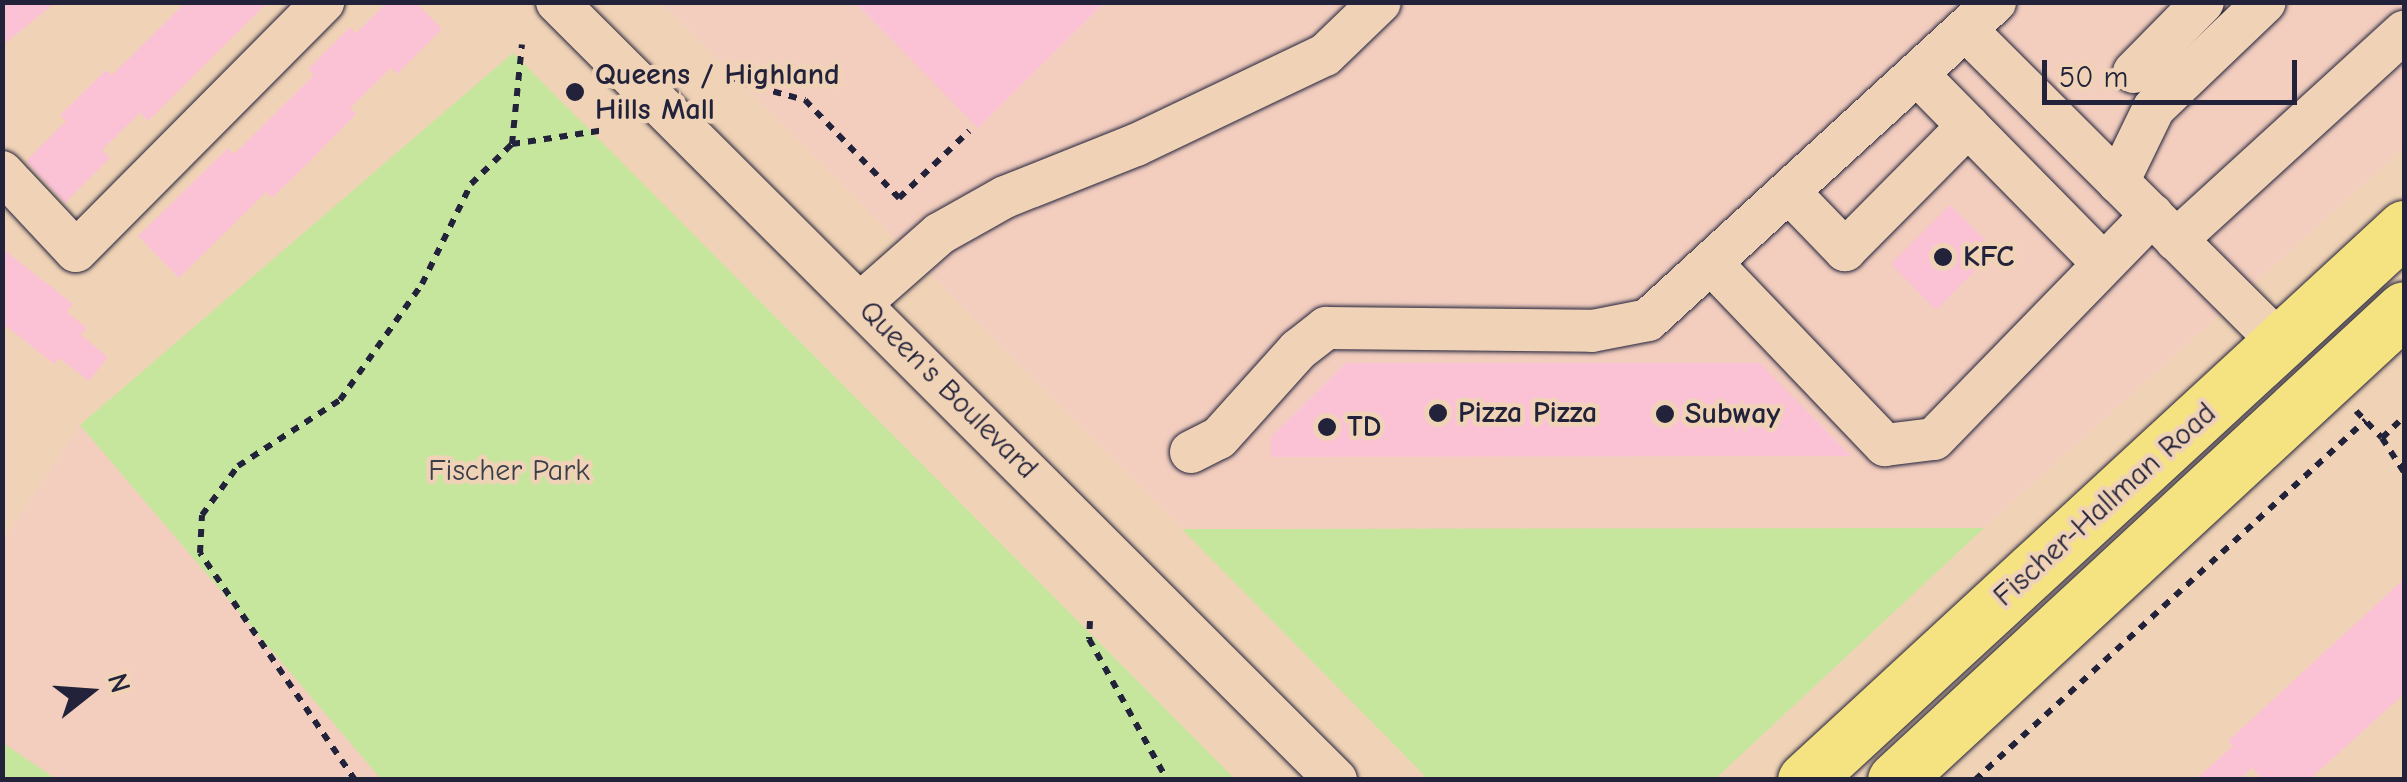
<!DOCTYPE html>
<html>
<head>
<meta charset="utf-8">
<style>
  body { margin:0 }
  #map { position:relative; width:2407px; height:782px; overflow:hidden; background:#f0d3b6; font-family:"Comic Neue",sans-serif }
  div>[style] { position:absolute }
  .built>* { inset:0; background:#f3cebf }
  .green>* { inset:0; background:#c6e69e }
  .building>* { inset:0; background:#fbc2d5 }
  .path>* { height:6px; margin-top:-3px; transform-origin:0; background:repeating-linear-gradient(90deg,#22223b 0 8px,transparent 0 16px) }
  .roads { filter:drop-shadow(0 0 2px #22223b) drop-shadow(0 0 2px #22223b) }
  .minor>* { height:42px; margin:-21px; padding:0 21px; transform-origin:21px; border-radius:21px; background:#f0d3b6 }
  .major>* { height:55px; margin:-27.5px; padding:0 27.5px; transform-origin:27.5px; border-radius:27.5px; background:#f5e382 }
  .dots>* { width:28px; height:28px; translate:-50% -50%; box-sizing:border-box; border:5px solid #f0d3b6; border-radius:50% }
  span { translate:-50% -50%; white-space:nowrap; text-align:center; line-height:1.15; -webkit-text-stroke:9px #f0d3b6; paint-order:stroke }
  .poi-label { font-size:30px; color:#22223b; font-weight:700 }
  .left { translate:0 -50%; text-align:left }
  .street-label { font-size:30px; color:#22223b }
  .park-label { font-size:30px; color:#3b3f4a }
  .frame { position:absolute; inset:0; border:5px solid #22223b; pointer-events:none }
  .north { position:absolute; left:40px; top:642px; width:100px; height:100px; -webkit-text-stroke:8px #f0d3b6; paint-order:stroke; rotate:73deg; font-size:28px; font-weight:700; line-height:40px; text-align:center; color:#22223b }
  .north::after { content:''; display:block; margin:auto; width:35px; height:45px; background:#22223b; clip-path:polygon(50% 0,100% 100%,50% 72%,0 100%) }
  .scale { position:absolute; left:2042px; top:60px; width:255px; height:45px; box-sizing:border-box; border:5px solid #22223b; border-top:0; padding-left:12px; font-size:30px; line-height:35px; white-space:nowrap; color:#22223b; -webkit-text-stroke:8px #f0d3b6; paint-order:stroke }
</style>
</head>
<body>
<div id="map">
  <div class="built">
    <i style="clip-path:polygon(662px 3px,2404px 3px,2404px 148px,1984px 528px,1182px 529px)"></i>
    <i style="clip-path:polygon(80px 425px,381px 779px,3px 780px,3px 540px)"></i>
  </div>
  <div class="green">
    <i style="clip-path:polygon(513px 53px,1235px 779px,381px 779px,80px 425px)"></i>
    <i style="clip-path:polygon(1984px 528px,1714px 780px,1428px 779px,1182px 529px)"></i>
    <i style="clip-path:polygon(2px 743px,3px 743px,56px 779px,3px 779px)"></i>
  </div>
  <div class="building">
    <i style="clip-path:polygon(2px 2px,56px 2px,2px 46px)"></i>
    <i style="clip-path:polygon(186px 2px,268px 2px,148px 121px,140px 113px,102px 150px,110px 158px,65px 203px,26px 161px,66px 121px,60px 115px,106px 70px,112px 75px)"></i>
    <i style="clip-path:polygon(387px 2px,416px 2px,442px 29px,397px 74px,391px 68px,350px 108px,356px 114px,309px 162px,272px 198px,266px 192px,179px 278px,138px 236px,228px 148px,234px 154px,314px 75px,308px 69px,350px 27px,356px 33px)"></i>
    <i style="clip-path:polygon(855px 2px,1105px 2px,978px 128px)"></i>
    <i style="clip-path:polygon(1950px 205px,1995px 250px,1936px 310px,1891px 264px)"></i>
    <i style="clip-path:polygon(2px 248px,73px 304px,67px 312px,87px 328px,81px 335px,108px 357px,89px 381px,59px 358px,54px 364px,2px 323px)"></i>
    <i style="clip-path:polygon(1346px 363px,1760px 363px,1851px 456px,1271px 457px,1271px 437px)"></i>
    <i style="clip-path:polygon(2404px 579px,2404px 694px,2309px 780px,2263px 780px,2252px 768px,2239px 780px,2195px 780px,2233px 746px,2228px 741px)"></i>
  </div>
  <div class="path">
    <i style="left:727px;top:79px;width:81px;rotate:15.1deg"></i>
    <i style="left:805px;top:100px;width:136px;rotate:46.2deg"></i>
    <i style="left:899px;top:198px;width:97px;rotate:-43.7deg"></i>
    <i style="left:512px;top:144px;width:100px;rotate:-84.3deg"></i>
    <i style="left:2356px;top:411px;width:37px;rotate:46deg"></i>
    <i style="left:2382px;top:438px;width:40px;rotate:57.1deg"></i>
    <i style="left:2382px;top:438px;width:30px;rotate:-44deg"></i>
    <i style="left:1090px;top:621px;width:18px;rotate:93deg"></i>
    <i style="left:1089px;top:639px;width:161px;rotate:61deg"></i>
    <i style="left:355px;top:780px;width:275px;rotate:-124.3deg"></i>
    <i style="left:200px;top:553px;width:38px;rotate:-87deg"></i>
    <i style="left:202px;top:515px;width:61px;rotate:-53.7deg"></i>
    <i style="left:238px;top:466px;width:121px;rotate:-32.9deg"></i>
    <i style="left:340px;top:400px;width:142px;rotate:-54.7deg"></i>
    <i style="left:422px;top:284px;width:111px;rotate:-63.9deg"></i>
    <i style="left:471px;top:184px;width:57px;rotate:-44.3deg"></i>
    <i style="left:512px;top:144px;width:94px;rotate:-8.6deg"></i>
    <i style="left:1975px;top:780px;width:531px;rotate:-42.64deg"></i>
  </div>
  <div class="roads">
    <div class="minor">
      <i style="left:557px;top:2px;width:1101px;rotate:44.96deg"></i>
      <i style="left:1966px;top:30px;width:445px;rotate:44.9deg"></i>
      <i style="left:2134px;top:72px;width:98px;rotate:-45.4deg"></i>
      <i style="left:1918px;top:75px;width:265px;rotate:45.5deg"></i>
      <i style="left:2px;top:172px;width:108px;rotate:46.9deg"></i>
      <i style="left:76px;top:251px;width:351px;rotate:-45.2deg"></i>
      <i style="left:2118px;top:182px;width:82px;rotate:-64.1deg"></i>
      <i style="left:2154px;top:108px;width:153px;rotate:-43.7deg"></i>
      <i style="left:1789px;top:192px;width:81px;rotate:46deg"></i>
      <i style="left:1845px;top:250px;width:175px;rotate:-45.2deg"></i>
      <i style="left:2176px;top:240px;width:309px;rotate:-42.4deg"></i>
      <i style="left:1711px;top:263px;width:252px;rotate:46.3deg"></i>
      <i style="left:1885px;top:445px;width:49px;rotate:-7deg"></i>
      <i style="left:1934px;top:439px;width:313px;rotate:-45.8deg"></i>
      <i style="left:862px;top:302px;width:103px;rotate:-41.4deg"></i>
      <i style="left:939px;top:234px;width:76px;rotate:-29.3deg"></i>
      <i style="left:1005px;top:197px;width:141px;rotate:-21.7deg"></i>
      <i style="left:1136px;top:145px;width:209px;rotate:-25.5deg"></i>
      <i style="left:1325px;top:55px;width:76px;rotate:-43.9deg"></i>
      <i style="left:1191px;top:452px;width:31px;rotate:-27deg"></i>
      <i style="left:1219px;top:438px;width:118px;rotate:-48.1deg"></i>
      <i style="left:1298px;top:350px;width:36px;rotate:-38deg"></i>
      <i style="left:1326px;top:328px;width:266px;rotate:0.6deg"></i>
      <i style="left:1592px;top:331px;width:57px;rotate:-11.1deg"></i>
      <i style="left:1648px;top:320px;width:471px;rotate:-42.5deg"></i>
    </div>
    <div class="major">
      <i style="left:1805px;top:780px;width:815px;rotate:-42.66deg"></i>
      <i style="left:1895px;top:780px;width:693px;rotate:-42.78deg"></i>
    </div>
  </div>
  <div class="dots">
    <i style="left:575px;top:92px;background:#22223b"></i>
    <i style="left:1943px;top:257px;background:#22223b"></i>
    <i style="left:1438px;top:413px;background:#22223b"></i>
    <i style="left:1665px;top:414px;background:#22223b"></i>
    <i style="left:1327px;top:427px;background:#22223b"></i>
  </div>
  <div class="poi-label">
    <span class="left" style="left:595px;top:92px">Queens / Highland<br>Hills Mall</span>
    <span class="left" style="left:1963px;top:257px">KFC</span>
    <span class="left" style="left:1458px;top:413px">Pizza Pizza</span>
    <span class="left" style="left:1685px;top:414px">Subway</span>
    <span class="left" style="left:1347px;top:427px">TD</span>
  </div>
  <div class="street-label">
    <span style="left:948px;top:390px;rotate:45deg">Queen's Boulevard</span>
    <span style="left:2105px;top:505px;rotate:-42deg">Fischer-Hallman Road</span>
  </div>
  <div class="park-label">
    <span style="left:509px;top:471px">Fischer Park</span>
  </div>
  <div class="frame"></div>
  <div class="north">N</div>
  <div class="scale">50 m</div>
</div>
</body>
</html>
